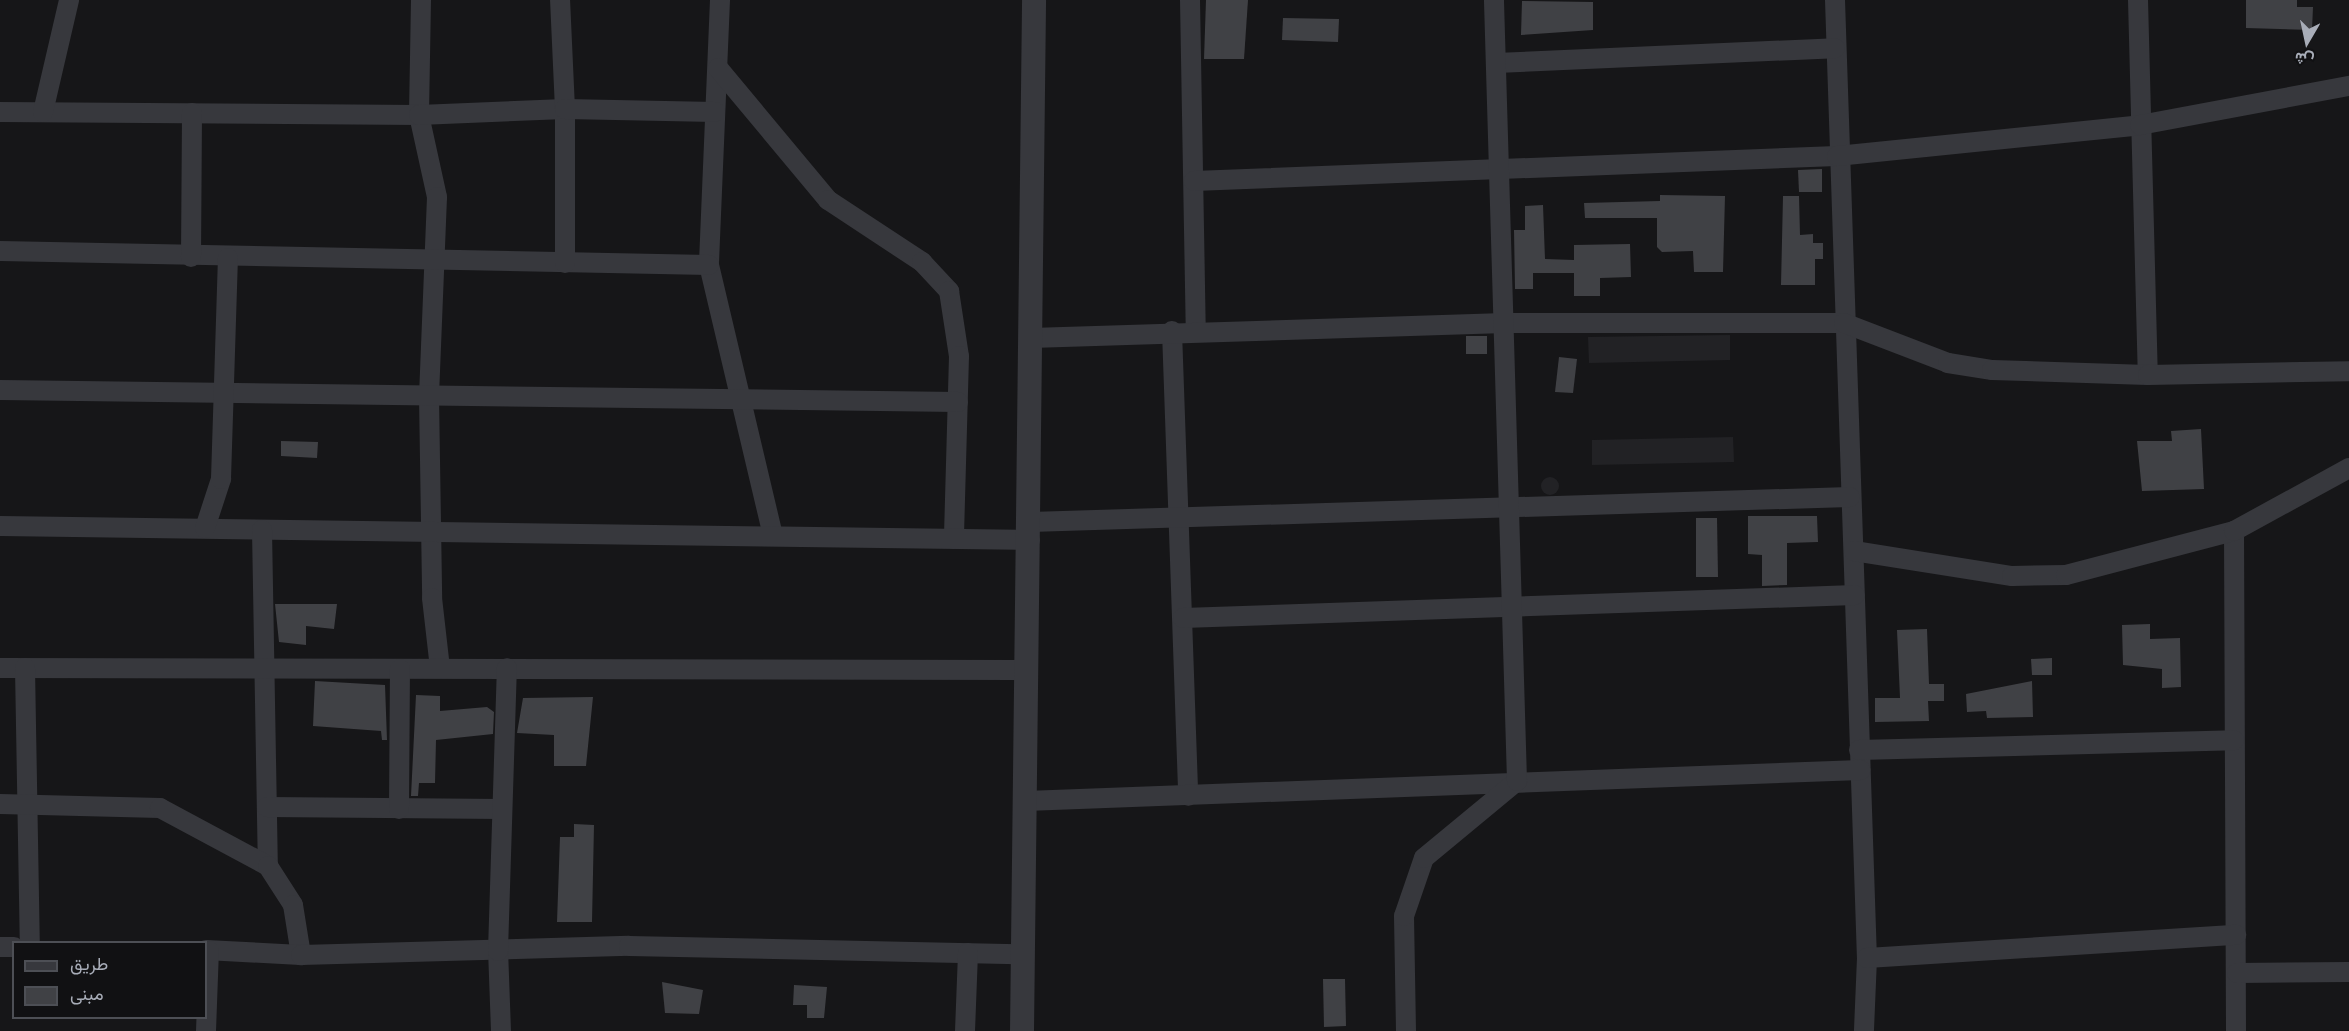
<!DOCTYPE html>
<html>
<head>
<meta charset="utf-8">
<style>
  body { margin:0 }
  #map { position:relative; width:2349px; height:1031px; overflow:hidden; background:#161618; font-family:Mulish,Vazirmatn,sans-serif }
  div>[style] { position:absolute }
  .built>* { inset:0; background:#222225 }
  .round { border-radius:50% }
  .building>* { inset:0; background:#404145 }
  .minor>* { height:20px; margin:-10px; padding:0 10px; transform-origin:10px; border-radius:10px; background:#37383d }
  .tertiary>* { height:24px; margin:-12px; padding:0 12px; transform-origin:12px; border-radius:12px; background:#37383d }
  span { translate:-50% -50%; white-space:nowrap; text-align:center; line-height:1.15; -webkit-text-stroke:4.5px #111113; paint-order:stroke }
  .legend { position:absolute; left:12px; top:941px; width:195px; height:78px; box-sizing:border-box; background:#111113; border:2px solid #4d4f55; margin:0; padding:8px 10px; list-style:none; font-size:18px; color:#a8adb8 }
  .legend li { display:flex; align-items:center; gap:12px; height:30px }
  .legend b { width:30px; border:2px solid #4d4f55 }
  .north { position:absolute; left:2277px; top:12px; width:60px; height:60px; -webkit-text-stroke:4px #111113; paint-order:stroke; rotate:189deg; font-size:16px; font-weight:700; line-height:24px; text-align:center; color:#a8adb8 }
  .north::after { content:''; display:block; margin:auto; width:21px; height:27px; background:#a8adb8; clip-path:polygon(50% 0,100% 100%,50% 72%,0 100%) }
</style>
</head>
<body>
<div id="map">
  <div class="built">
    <i style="clip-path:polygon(1730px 335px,1730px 360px,1589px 363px,1588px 337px)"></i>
    <i style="clip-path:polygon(1733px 437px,1734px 462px,1592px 465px,1592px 440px)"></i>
    <i class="round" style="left:1541px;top:477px;width:18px;height:18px"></i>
  </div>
  <div class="building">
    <i style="clip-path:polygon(1206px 0,1248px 0,1244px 59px,1204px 59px)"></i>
    <i style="clip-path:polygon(2246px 0,2297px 0,2297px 7px,2313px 7px,2312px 30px,2246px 28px)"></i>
    <i style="clip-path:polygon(1522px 1px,1593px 2px,1593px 30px,1521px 35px)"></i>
    <i style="clip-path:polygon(1283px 18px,1339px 19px,1338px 42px,1282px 40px)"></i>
    <i style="clip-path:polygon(1822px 169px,1822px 192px,1799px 192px,1798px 170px)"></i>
    <i style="clip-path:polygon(1660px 195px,1725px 196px,1723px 272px,1694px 272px,1693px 251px,1662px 252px,1657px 247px,1657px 218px,1585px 218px,1584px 203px,1660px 201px)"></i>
    <i style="clip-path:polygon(1783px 196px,1799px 196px,1800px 235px,1813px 234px,1813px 243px,1823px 243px,1823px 259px,1815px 259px,1815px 285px,1781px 285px)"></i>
    <i style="clip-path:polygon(1543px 205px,1545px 259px,1574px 260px,1574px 245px,1630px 244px,1631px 277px,1600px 278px,1600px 296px,1574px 296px,1574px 273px,1533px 273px,1533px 289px,1515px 289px,1514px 230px,1525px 230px,1525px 206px)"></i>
    <i style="clip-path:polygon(1466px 336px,1487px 336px,1487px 354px,1466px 354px)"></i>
    <i style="clip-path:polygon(1559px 357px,1577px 359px,1573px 393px,1555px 392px)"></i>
    <i style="clip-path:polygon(2201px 429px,2204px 489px,2142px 491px,2137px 441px,2172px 441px,2171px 431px)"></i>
    <i style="clip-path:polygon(281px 441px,318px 442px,317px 458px,281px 456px)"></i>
    <i style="clip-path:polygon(1748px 516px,1817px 516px,1818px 542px,1787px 543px,1787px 585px,1762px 586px,1762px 555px,1748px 554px)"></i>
    <i style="clip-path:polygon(1696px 518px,1717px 518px,1718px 577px,1696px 577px)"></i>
    <i style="clip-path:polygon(275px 604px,337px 604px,334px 629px,306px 626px,306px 645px,279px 642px)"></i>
    <i style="clip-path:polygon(2150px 624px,2150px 639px,2180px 638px,2181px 687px,2162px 688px,2162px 669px,2123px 665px,2122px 625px)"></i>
    <i style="clip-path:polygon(1927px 629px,1929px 684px,1944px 684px,1944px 701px,1928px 701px,1929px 721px,1875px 722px,1875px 698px,1900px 698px,1897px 630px)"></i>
    <i style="clip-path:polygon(2052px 658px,2052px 675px,2032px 675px,2031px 659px)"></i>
    <i style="clip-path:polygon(315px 681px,385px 685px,387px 740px,382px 740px,381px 731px,313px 726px)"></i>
    <i style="clip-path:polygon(2032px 681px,2033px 717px,1987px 718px,1986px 711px,1967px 712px,1966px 694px)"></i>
    <i style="clip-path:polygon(416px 695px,440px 696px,440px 711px,487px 707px,494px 712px,493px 734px,436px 740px,435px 783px,419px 783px,418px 796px,411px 796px)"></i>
    <i style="clip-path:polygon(593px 697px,586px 766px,554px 766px,554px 735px,517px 733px,523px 698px)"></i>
    <i style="clip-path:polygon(574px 824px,594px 825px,592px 922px,557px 922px,560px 837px,574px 837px)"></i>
    <i style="clip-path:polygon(1323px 979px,1345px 979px,1346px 1026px,1324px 1027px)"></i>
    <i style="clip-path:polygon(662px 982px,703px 990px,699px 1014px,665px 1013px)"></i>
    <i style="clip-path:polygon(794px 985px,827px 987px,824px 1018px,807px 1018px,807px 1005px,793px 1005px)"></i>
  </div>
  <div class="minor">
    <i style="left:421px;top:0;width:115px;rotate:91deg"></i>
    <i style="left:419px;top:115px;width:84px;rotate:77.6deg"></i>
    <i style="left:437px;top:197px;width:199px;rotate:92.3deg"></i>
    <i style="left:429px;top:396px;width:202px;rotate:89.1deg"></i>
    <i style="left:432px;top:598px;width:70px;rotate:83.5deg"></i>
    <i style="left:720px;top:0;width:265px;rotate:92.4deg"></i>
    <i style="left:709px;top:265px;width:278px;rotate:76.7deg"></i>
    <i style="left:1190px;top:0;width:330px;rotate:89deg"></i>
    <i style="left:1835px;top:0;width:959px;rotate:88.09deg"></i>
    <i style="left:1867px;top:958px;width:73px;rotate:92.4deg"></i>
    <i style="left:2138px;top:0;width:375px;rotate:88.5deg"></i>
    <i style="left:1496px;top:63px;width:339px;rotate:-2.5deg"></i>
    <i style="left:718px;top:68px;width:172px;rotate:50.2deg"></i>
    <i style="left:828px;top:200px;width:113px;rotate:33.4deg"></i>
    <i style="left:922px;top:262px;width:40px;rotate:47deg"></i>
    <i style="left:949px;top:291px;width:66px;rotate:81.3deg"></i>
    <i style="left:959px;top:356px;width:183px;rotate:91.6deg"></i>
    <i style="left:0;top:112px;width:419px;rotate:0.4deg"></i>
    <i style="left:419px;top:115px;width:146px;rotate:-2.4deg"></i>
    <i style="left:565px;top:109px;width:109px;rotate:-92.6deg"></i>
    <i style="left:43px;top:112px;width:115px;rotate:-76.9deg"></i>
    <i style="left:1194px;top:181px;width:643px;rotate:-2.23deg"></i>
    <i style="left:1837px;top:156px;width:305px;rotate:-5.8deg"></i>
    <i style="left:2140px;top:125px;width:213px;rotate:-10.6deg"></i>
    <i style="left:0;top:251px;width:709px;rotate:1.13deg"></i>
    <i style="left:191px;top:257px;width:144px;rotate:-89.6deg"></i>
    <i style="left:565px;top:263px;width:154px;rotate:-90deg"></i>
    <i style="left:565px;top:109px;width:150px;rotate:1.1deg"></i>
    <i style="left:1172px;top:331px;width:465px;rotate:88deg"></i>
    <i style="left:1031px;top:338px;width:474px;rotate:-1.8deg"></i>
    <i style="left:1505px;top:323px;width:339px"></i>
    <i style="left:1844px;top:323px;width:111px;rotate:21deg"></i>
    <i style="left:1948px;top:363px;width:45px;rotate:9deg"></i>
    <i style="left:1992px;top:370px;width:156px;rotate:1.8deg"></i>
    <i style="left:2148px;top:375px;width:201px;rotate:-1.1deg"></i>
    <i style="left:0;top:390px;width:958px;rotate:0.72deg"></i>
    <i style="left:1030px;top:522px;width:820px;rotate:-1.75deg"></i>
    <i style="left:0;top:526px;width:1030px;rotate:0.78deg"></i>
    <i style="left:205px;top:528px;width:52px;rotate:-71.9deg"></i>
    <i style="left:221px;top:479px;width:221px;rotate:-88.2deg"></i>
    <i style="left:262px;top:530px;width:336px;rotate:89deg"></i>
    <i style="left:2234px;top:531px;width:500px;rotate:89.77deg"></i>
    <i style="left:1854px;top:551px;width:160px;rotate:9deg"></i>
    <i style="left:2012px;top:576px;width:54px;rotate:-1.1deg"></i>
    <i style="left:2066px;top:575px;width:174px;rotate:-14.7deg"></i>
    <i style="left:2234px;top:531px;width:131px;rotate:-28.7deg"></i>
    <i style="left:1183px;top:618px;width:672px;rotate:-1.96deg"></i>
    <i style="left:0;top:668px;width:1027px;rotate:0.11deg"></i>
    <i style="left:25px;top:668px;width:274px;rotate:89deg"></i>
    <i style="left:1859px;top:750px;width:375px;rotate:-1.5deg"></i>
    <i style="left:1026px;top:801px;width:835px;rotate:-2.13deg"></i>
    <i style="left:0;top:804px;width:160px;rotate:1.4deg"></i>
    <i style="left:160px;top:808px;width:123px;rotate:28.2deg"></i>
    <i style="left:268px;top:866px;width:46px;rotate:57.3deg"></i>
    <i style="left:293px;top:905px;width:51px;rotate:80.9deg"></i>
    <i style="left:267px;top:807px;width:235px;rotate:0.5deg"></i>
    <i style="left:399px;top:809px;width:140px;rotate:-89.6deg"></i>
    <i style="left:0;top:947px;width:14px"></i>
    <i style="left:206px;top:950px;width:95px;rotate:3deg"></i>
    <i style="left:301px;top:955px;width:328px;rotate:-1.6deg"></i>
    <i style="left:629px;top:946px;width:394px;rotate:1.2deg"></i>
    <i style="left:1867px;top:958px;width:370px;rotate:-3.6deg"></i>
    <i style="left:2237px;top:973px;width:112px;rotate:-0.5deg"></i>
    <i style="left:206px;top:1031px;width:80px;rotate:-87.9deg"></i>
    <i style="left:501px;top:1031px;width:80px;rotate:-92.1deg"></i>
    <i style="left:498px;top:951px;width:283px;rotate:-88.2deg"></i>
    <i style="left:965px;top:1031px;width:78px;rotate:-87.8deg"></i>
    <i style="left:1406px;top:1031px;width:115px;rotate:-91deg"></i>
    <i style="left:1404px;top:916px;width:61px;rotate:-71deg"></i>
    <i style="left:1424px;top:858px;width:121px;rotate:-39.6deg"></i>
    <i style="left:1517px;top:781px;width:781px;rotate:-91.69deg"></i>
  </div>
  <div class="tertiary">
    <i style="left:1022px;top:1031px;width:1031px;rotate:-89.33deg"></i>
  </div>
  <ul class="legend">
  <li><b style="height:8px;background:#37383d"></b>طريق</li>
  <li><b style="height:16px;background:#404145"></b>مبنى</li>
  </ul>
  <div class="north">ش</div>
</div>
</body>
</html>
